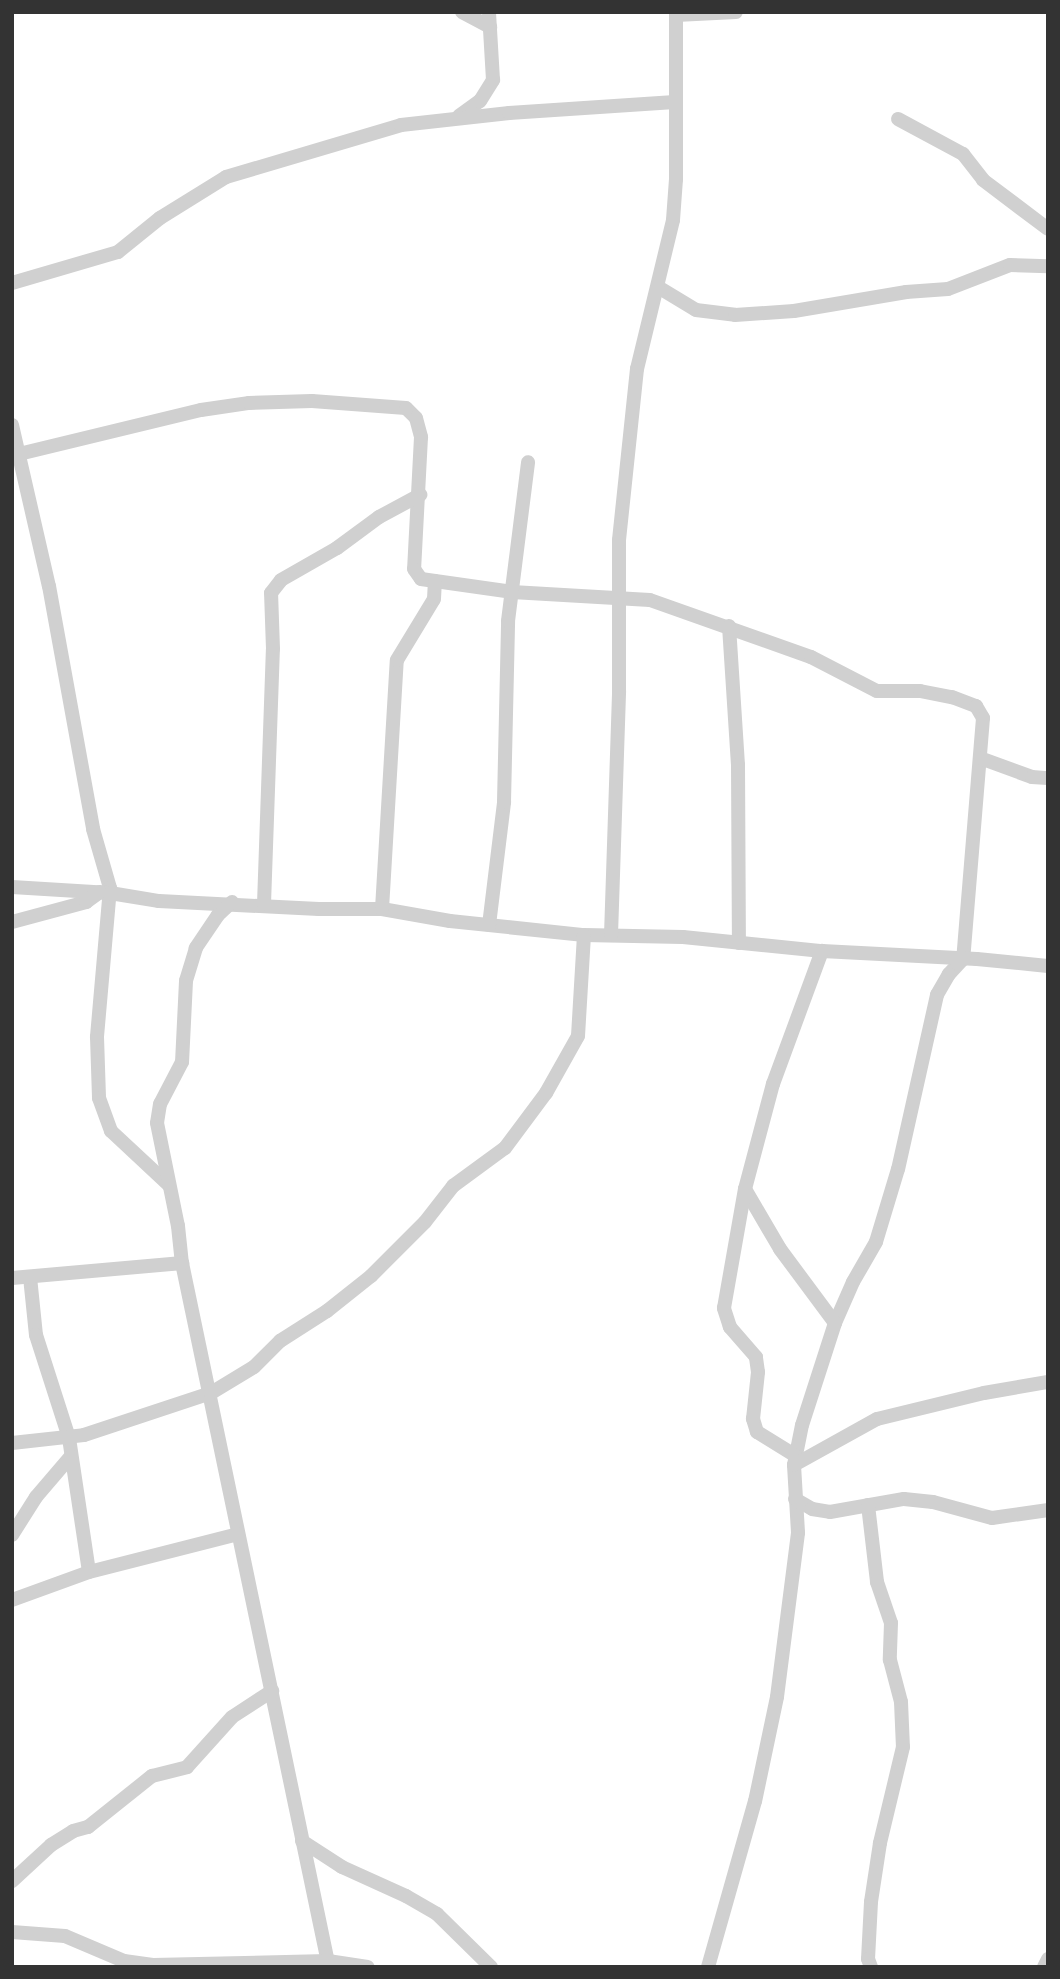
<!DOCTYPE html>
<html>
<head>
<meta charset="utf-8">
<style>
  body { margin:0 }
  #map { position:relative; width:1060px; height:1979px; overflow:hidden; background:#fff; font-family:Lato,sans-serif }
  div>[style] { position:absolute }
  .minor>* { height:14px; margin:-7px; padding:0 7px; transform-origin:7px; border-radius:7px; background:#d0d0d0 }
  span { translate:-50% -50%; white-space:nowrap; text-align:center; line-height:1.15; -webkit-text-stroke:7px #fff; paint-order:stroke }
  .frame { position:absolute; inset:0; border:14px solid #333; pointer-events:none }
</style>
</head>
<body>
<div id="map">
  <div class="minor">
    <i style="left:462px;top:12px;width:32px;rotate:28deg"></i>
    <i style="left:676px;top:15px;width:60px;rotate:-2.9deg"></i>
    <i style="left:459px;top:116px;width:26px;rotate:-36deg"></i>
    <i style="left:480px;top:101px;width:25px;rotate:-58deg"></i>
    <i style="left:493px;top:80px;width:68px;rotate:-93.4deg"></i>
    <i style="left:898px;top:119px;width:74px;rotate:28.3deg"></i>
    <i style="left:963px;top:154px;width:33px;rotate:52deg"></i>
    <i style="left:983px;top:180px;width:81px;rotate:37deg"></i>
    <i style="left:12px;top:283px;width:110px;rotate:-16.3deg"></i>
    <i style="left:118px;top:252px;width:54px;rotate:-39deg"></i>
    <i style="left:160px;top:218px;width:78px;rotate:-31.8deg"></i>
    <i style="left:226px;top:177px;width:183px;rotate:-16.5deg"></i>
    <i style="left:401px;top:125px;width:109px;rotate:-6.3deg"></i>
    <i style="left:509px;top:113px;width:166px;rotate:-3.8deg"></i>
    <i style="left:658px;top:287px;width:44px;rotate:31.2deg"></i>
    <i style="left:696px;top:310px;width:39px;rotate:7deg"></i>
    <i style="left:735px;top:315px;width:59px;rotate:-3.9deg"></i>
    <i style="left:794px;top:311px;width:114px;rotate:-9.6deg"></i>
    <i style="left:906px;top:292px;width:42px;rotate:-4.1deg"></i>
    <i style="left:948px;top:289px;width:66px;rotate:-21.2deg"></i>
    <i style="left:1010px;top:265px;width:38px;rotate:2deg"></i>
    <i style="left:12px;top:425px;width:165px;rotate:77.1deg"></i>
    <i style="left:49px;top:586px;width:247px;rotate:79.7deg"></i>
    <i style="left:93px;top:829px;width:61px;rotate:73.9deg"></i>
    <i style="left:110px;top:888px;width:150px;rotate:95deg"></i>
    <i style="left:97px;top:1037px;width:61px;rotate:88.1deg"></i>
    <i style="left:99px;top:1098px;width:35px;rotate:70deg"></i>
    <i style="left:111px;top:1131px;width:79px;rotate:43deg"></i>
    <i style="left:19px;top:454px;width:187px;rotate:-13.6deg"></i>
    <i style="left:201px;top:410px;width:49px;rotate:-8.3deg"></i>
    <i style="left:249px;top:403px;width:63px;rotate:-1.8deg"></i>
    <i style="left:312px;top:401px;width:94px;rotate:4.3deg"></i>
    <i style="left:406px;top:408px;width:14px;rotate:45deg"></i>
    <i style="left:416px;top:418px;width:20px;rotate:75deg"></i>
    <i style="left:421px;top:437px;width:132px;rotate:93deg"></i>
    <i style="left:414px;top:569px;width:12px;rotate:55deg"></i>
    <i style="left:421px;top:579px;width:92px;rotate:8.1deg"></i>
    <i style="left:512px;top:592px;width:138px;rotate:3.3deg"></i>
    <i style="left:650px;top:600px;width:171px;rotate:19.5deg"></i>
    <i style="left:811px;top:657px;width:74px;rotate:27.3deg"></i>
    <i style="left:877px;top:691px;width:43px"></i>
    <i style="left:920px;top:691px;width:33px;rotate:11deg"></i>
    <i style="left:952px;top:697px;width:26px;rotate:21deg"></i>
    <i style="left:976px;top:706px;width:14px;rotate:60deg"></i>
    <i style="left:983px;top:718px;width:242px;rotate:94.7deg"></i>
    <i style="left:963px;top:959px;width:21px;rotate:133deg"></i>
    <i style="left:949px;top:974px;width:24px;rotate:120deg"></i>
    <i style="left:937px;top:995px;width:178px;rotate:102.6deg"></i>
    <i style="left:898px;top:1169px;width:76px;rotate:106.8deg"></i>
    <i style="left:876px;top:1242px;width:46px;rotate:119.9deg"></i>
    <i style="left:853px;top:1282px;width:45px;rotate:113.7deg"></i>
    <i style="left:835px;top:1323px;width:107px;rotate:107.9deg"></i>
    <i style="left:802px;top:1425px;width:41px;rotate:101.3deg"></i>
    <i style="left:794px;top:1465px;width:68px;rotate:86.6deg"></i>
    <i style="left:798px;top:1533px;width:165px;rotate:97.3deg"></i>
    <i style="left:777px;top:1697px;width:106px;rotate:101.9deg"></i>
    <i style="left:755px;top:1801px;width:173px;rotate:105.8deg"></i>
    <i style="left:729px;top:626px;width:139px;rotate:86.3deg"></i>
    <i style="left:738px;top:765px;width:178px;rotate:89.7deg"></i>
    <i style="left:980px;top:758px;width:55px;rotate:20.1deg"></i>
    <i style="left:1032px;top:777px;width:16px;rotate:4deg"></i>
    <i style="left:12px;top:887px;width:98px;rotate:3.5deg"></i>
    <i style="left:110px;top:893px;width:50px;rotate:9.3deg"></i>
    <i style="left:159px;top:901px;width:160px;rotate:2.9deg"></i>
    <i style="left:319px;top:909px;width:63px"></i>
    <i style="left:382px;top:909px;width:69px;rotate:10deg"></i>
    <i style="left:450px;top:921px;width:135px;rotate:6deg"></i>
    <i style="left:584px;top:935px;width:99px;rotate:1.2deg"></i>
    <i style="left:683px;top:937px;width:140px;rotate:5.8deg"></i>
    <i style="left:822px;top:951px;width:155px;rotate:3deg"></i>
    <i style="left:977px;top:959px;width:71px;rotate:5.6deg"></i>
    <i style="left:232px;top:902px;width:19px;rotate:137deg"></i>
    <i style="left:218px;top:915px;width:40px;rotate:124deg"></i>
    <i style="left:196px;top:948px;width:34px;rotate:107deg"></i>
    <i style="left:186px;top:981px;width:81px;rotate:92.8deg"></i>
    <i style="left:182px;top:1062px;width:47px;rotate:117.6deg"></i>
    <i style="left:160px;top:1104px;width:19px;rotate:99deg"></i>
    <i style="left:157px;top:1123px;width:105px;rotate:78.5deg"></i>
    <i style="left:178px;top:1226px;width:37px;rotate:84deg"></i>
    <i style="left:182px;top:1263px;width:719px;rotate:78.21deg"></i>
    <i style="left:264px;top:904px;width:255px;rotate:-88deg"></i>
    <i style="left:273px;top:649px;width:56px;rotate:-92deg"></i>
    <i style="left:271px;top:593px;width:16px;rotate:-52deg"></i>
    <i style="left:281px;top:580px;width:64px;rotate:-29.7deg"></i>
    <i style="left:337px;top:548px;width:52px;rotate:-36.4deg"></i>
    <i style="left:379px;top:517px;width:47px;rotate:-28.2deg"></i>
    <i style="left:382px;top:909px;width:249px;rotate:-86.6deg"></i>
    <i style="left:397px;top:660px;width:71px;rotate:-58.8deg"></i>
    <i style="left:434px;top:599px;width:18px;rotate:-87deg"></i>
    <i style="left:12px;top:922px;width:77px;rotate:-15.1deg"></i>
    <i style="left:86px;top:902px;width:17px;rotate:-36deg"></i>
    <i style="left:489px;top:925px;width:124px;rotate:-83deg"></i>
    <i style="left:504px;top:802px;width:181px;rotate:-88.7deg"></i>
    <i style="left:508px;top:621px;width:160px;rotate:-82.8deg"></i>
    <i style="left:611px;top:935px;width:244px;rotate:-88.1deg"></i>
    <i style="left:619px;top:691px;width:151px;rotate:-90deg"></i>
    <i style="left:619px;top:540px;width:172px;rotate:-84deg"></i>
    <i style="left:637px;top:369px;width:153px;rotate:-76.4deg"></i>
    <i style="left:673px;top:220px;width:41px;rotate:-85.8deg"></i>
    <i style="left:676px;top:179px;width:167px;rotate:-90deg"></i>
    <i style="left:745px;top:1189px;width:69px;rotate:59.7deg"></i>
    <i style="left:780px;top:1249px;width:92px;rotate:53.4deg"></i>
    <i style="left:30px;top:1277px;width:58px;rotate:84.1deg"></i>
    <i style="left:36px;top:1335px;width:108px;rotate:72.2deg"></i>
    <i style="left:69px;top:1438px;width:135px;rotate:81.5deg"></i>
    <i style="left:12px;top:1278px;width:171px;rotate:-5deg"></i>
    <i style="left:12px;top:1443px;width:72px;rotate:-6.3deg"></i>
    <i style="left:84px;top:1435px;width:134px;rotate:-18.3deg"></i>
    <i style="left:211px;top:1393px;width:50px;rotate:-31.2deg"></i>
    <i style="left:254px;top:1367px;width:37px;rotate:-45deg"></i>
    <i style="left:280px;top:1341px;width:56px;rotate:-32.6deg"></i>
    <i style="left:327px;top:1311px;width:56px;rotate:-38.5deg"></i>
    <i style="left:371px;top:1276px;width:76px;rotate:-45deg"></i>
    <i style="left:425px;top:1222px;width:46px;rotate:-52.1deg"></i>
    <i style="left:453px;top:1186px;width:64px;rotate:-36.2deg"></i>
    <i style="left:505px;top:1148px;width:69px;rotate:-53.3deg"></i>
    <i style="left:546px;top:1093px;width:65px;rotate:-60.7deg"></i>
    <i style="left:578px;top:1036px;width:101px;rotate:-86.6deg"></i>
    <i style="left:796px;top:1456px;width:46px;rotate:-148.4deg"></i>
    <i style="left:757px;top:1432px;width:14px;rotate:-107deg"></i>
    <i style="left:753px;top:1419px;width:47px;rotate:-83.9deg"></i>
    <i style="left:758px;top:1372px;width:15px;rotate:-98deg"></i>
    <i style="left:756px;top:1357px;width:40px;rotate:-131deg"></i>
    <i style="left:730px;top:1327px;width:20px;rotate:-108deg"></i>
    <i style="left:724px;top:1308px;width:121px;rotate:-80deg"></i>
    <i style="left:745px;top:1189px;width:109px;rotate:-75.1deg"></i>
    <i style="left:773px;top:1084px;width:142px;rotate:-69.8deg"></i>
    <i style="left:794px;top:1465px;width:95px;rotate:-29deg"></i>
    <i style="left:877px;top:1419px;width:110px;rotate:-13.7deg"></i>
    <i style="left:984px;top:1393px;width:65px;rotate:-9.8deg"></i>
    <i style="left:795px;top:1499px;width:20px;rotate:30deg"></i>
    <i style="left:812px;top:1509px;width:18px;rotate:9deg"></i>
    <i style="left:830px;top:1512px;width:75px;rotate:-10deg"></i>
    <i style="left:904px;top:1499px;width:29px;rotate:6deg"></i>
    <i style="left:933px;top:1502px;width:61px;rotate:15.2deg"></i>
    <i style="left:992px;top:1518px;width:57px;rotate:-8.1deg"></i>
    <i style="left:868px;top:1505px;width:78px;rotate:83.3deg"></i>
    <i style="left:877px;top:1582px;width:43px;rotate:71.1deg"></i>
    <i style="left:891px;top:1623px;width:37px;rotate:92deg"></i>
    <i style="left:890px;top:1660px;width:43px;rotate:75.3deg"></i>
    <i style="left:901px;top:1702px;width:45px;rotate:87.5deg"></i>
    <i style="left:903px;top:1747px;width:99px;rotate:103.5deg"></i>
    <i style="left:880px;top:1843px;width:60px;rotate:98.7deg"></i>
    <i style="left:871px;top:1902px;width:57px;rotate:93deg"></i>
    <i style="left:868px;top:1959px;width:9px;rotate:69deg"></i>
    <i style="left:12px;top:1535px;width:45px;rotate:-57.7deg"></i>
    <i style="left:36px;top:1497px;width:54px;rotate:-49.5deg"></i>
    <i style="left:12px;top:1600px;width:82px;rotate:-20deg"></i>
    <i style="left:89px;top:1572px;width:154px;rotate:-14.3deg"></i>
    <i style="left:302px;top:1841px;width:48px;rotate:33deg"></i>
    <i style="left:342px;top:1867px;width:70px;rotate:24.4deg"></i>
    <i style="left:406px;top:1896px;width:36px;rotate:30deg"></i>
    <i style="left:437px;top:1914px;width:76px;rotate:44.5deg"></i>
    <i style="left:12px;top:1881px;width:53px;rotate:-42.7deg"></i>
    <i style="left:51px;top:1845px;width:26px;rotate:-32deg"></i>
    <i style="left:73px;top:1831px;width:16px;rotate:-15deg"></i>
    <i style="left:88px;top:1827px;width:82px;rotate:-38.6deg"></i>
    <i style="left:152px;top:1776px;width:36px;rotate:-14deg"></i>
    <i style="left:187px;top:1767px;width:67px;rotate:-48deg"></i>
    <i style="left:232px;top:1717px;width:48px;rotate:-33deg"></i>
    <i style="left:12px;top:1932px;width:53px;rotate:4.3deg"></i>
    <i style="left:65px;top:1936px;width:64px;rotate:23deg"></i>
    <i style="left:124px;top:1961px;width:29px;rotate:8deg"></i>
    <i style="left:153px;top:1965px;width:175px;rotate:-1.3deg"></i>
    <i style="left:328px;top:1961px;width:40px;rotate:8.5deg"></i>
    <i style="left:1044px;top:1967px;width:9px;rotate:-63deg"></i>
  </div>
  <div class="frame"></div>
</div>
</body>
</html>
